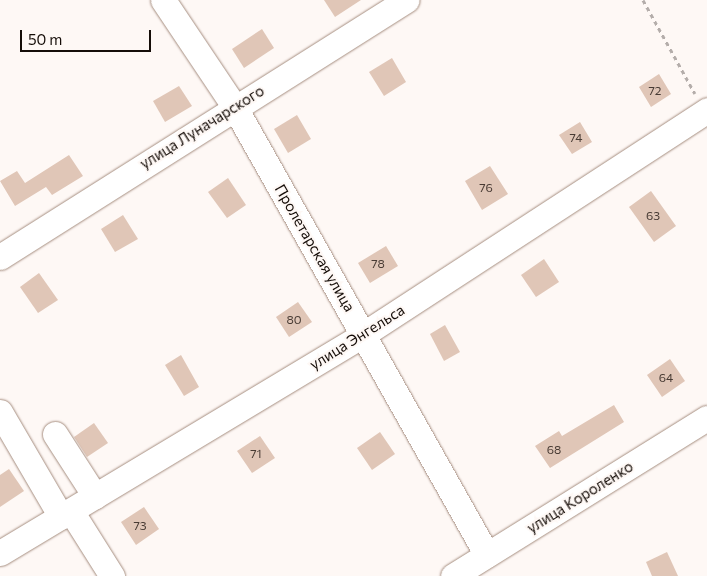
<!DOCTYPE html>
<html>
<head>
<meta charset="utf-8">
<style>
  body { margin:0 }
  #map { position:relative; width:707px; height:576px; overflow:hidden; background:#fef8f5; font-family:Commissioner,sans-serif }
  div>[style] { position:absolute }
  .building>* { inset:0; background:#e0c6b7 }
  .path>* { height:3px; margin-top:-1.5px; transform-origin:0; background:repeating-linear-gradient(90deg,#b4adaa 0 4px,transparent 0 8px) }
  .roads { filter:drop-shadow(0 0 1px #a68e80) drop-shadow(0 0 1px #a68e80) }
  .minor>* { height:25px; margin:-12.5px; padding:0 12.5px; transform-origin:12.5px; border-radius:12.5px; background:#fff }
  span { translate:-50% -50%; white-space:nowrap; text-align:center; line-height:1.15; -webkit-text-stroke:4px #fef8f5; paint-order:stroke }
  .number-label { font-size:12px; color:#483b34 }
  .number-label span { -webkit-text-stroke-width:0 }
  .street-label { font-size:15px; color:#150d08 }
  .scale { position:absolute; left:20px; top:30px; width:131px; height:22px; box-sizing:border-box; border:2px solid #150d08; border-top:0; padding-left:6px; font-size:15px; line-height:18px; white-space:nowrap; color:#150d08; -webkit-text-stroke:4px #fef8f5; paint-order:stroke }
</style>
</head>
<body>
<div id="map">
  <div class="building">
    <i style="clip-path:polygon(324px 0,361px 0,335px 17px)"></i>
    <i style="clip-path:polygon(262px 29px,274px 48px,244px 68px,232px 49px)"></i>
    <i style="clip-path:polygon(392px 58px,406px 82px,384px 96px,369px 72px)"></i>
    <i style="clip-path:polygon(659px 74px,671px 94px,651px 107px,639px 87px)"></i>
    <i style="clip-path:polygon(179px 86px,192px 106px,165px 122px,153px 101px)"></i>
    <i style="clip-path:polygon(297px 115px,311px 139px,288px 153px,274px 129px)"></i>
    <i style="clip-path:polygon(580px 122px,592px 142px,572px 154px,559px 135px)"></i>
    <i style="clip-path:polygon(69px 155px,83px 176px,52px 195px,46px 187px,15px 206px,0 181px,17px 171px,25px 183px)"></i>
    <i style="clip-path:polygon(490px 166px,508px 194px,482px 210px,465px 181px)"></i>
    <i style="clip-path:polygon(228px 178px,246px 205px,227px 218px,208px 192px)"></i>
    <i style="clip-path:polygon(651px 191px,676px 226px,654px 242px,629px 207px)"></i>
    <i style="clip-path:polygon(123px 215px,138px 239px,115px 252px,101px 229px)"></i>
    <i style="clip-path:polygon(386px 246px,398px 266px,370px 283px,358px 263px)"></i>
    <i style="clip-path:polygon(544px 259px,559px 282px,536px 297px,521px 275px)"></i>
    <i style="clip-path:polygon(39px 273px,58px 300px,38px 313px,20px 287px)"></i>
    <i style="clip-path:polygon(298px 302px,312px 322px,289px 337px,276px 317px)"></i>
    <i style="clip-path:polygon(445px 325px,460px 352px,444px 361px,430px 334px)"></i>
    <i style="clip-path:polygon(181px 355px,199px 387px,184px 396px,165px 365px)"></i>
    <i style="clip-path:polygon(670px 359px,685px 381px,662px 397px,647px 375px)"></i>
    <i style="clip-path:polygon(614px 405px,624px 422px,550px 468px,535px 446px,559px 431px,562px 436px)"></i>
    <i style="clip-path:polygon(94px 423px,108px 443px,87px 457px,74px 437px)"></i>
    <i style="clip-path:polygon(380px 432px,395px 454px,372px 470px,357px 448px)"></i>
    <i style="clip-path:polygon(260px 436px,275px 458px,252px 473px,237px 451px)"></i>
    <i style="clip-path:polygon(9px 469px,24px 491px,0 507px,0 475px)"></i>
    <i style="clip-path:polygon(144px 507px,159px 529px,136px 545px,121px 522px)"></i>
    <i style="clip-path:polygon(667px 552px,678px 576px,652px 576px,646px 562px)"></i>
  </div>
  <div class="path">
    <i style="left:643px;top:0;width:107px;rotate:61deg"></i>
  </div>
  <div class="roads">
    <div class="minor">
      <i style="left:163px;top:0;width:128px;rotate:56.2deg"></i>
      <i style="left:234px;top:106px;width:515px;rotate:60.6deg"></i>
      <i style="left:0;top:257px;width:481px;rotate:-32.3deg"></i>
      <i style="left:0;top:412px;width:121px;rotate:59.8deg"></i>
      <i style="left:55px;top:434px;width:74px;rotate:57.2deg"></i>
      <i style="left:71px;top:511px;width:77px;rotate:57.8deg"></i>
      <i style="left:0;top:553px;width:425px;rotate:-31deg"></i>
      <i style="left:364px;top:334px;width:410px;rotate:-33.1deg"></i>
      <i style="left:453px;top:576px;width:299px;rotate:-31.9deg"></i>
    </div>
  </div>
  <div class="number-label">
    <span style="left:655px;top:91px">72</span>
    <span style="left:576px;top:138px">74</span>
    <span style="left:486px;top:188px">76</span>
    <span style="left:653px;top:216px">63</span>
    <span style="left:378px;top:264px">78</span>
    <span style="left:294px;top:320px">80</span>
    <span style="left:666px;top:378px">64</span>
    <span style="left:554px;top:450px">68</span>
    <span style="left:256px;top:454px">71</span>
    <span style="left:140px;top:526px">73</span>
  </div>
  <div class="street-label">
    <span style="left:202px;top:127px;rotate:-32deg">улица Луначарского</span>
    <span style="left:315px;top:248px;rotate:60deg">Пролетарская улица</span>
    <span style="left:357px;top:337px;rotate:-32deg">улица Энгельса</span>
    <span style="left:580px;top:497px;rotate:-32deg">улица Короленко</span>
  </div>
  <div class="scale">50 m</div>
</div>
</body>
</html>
